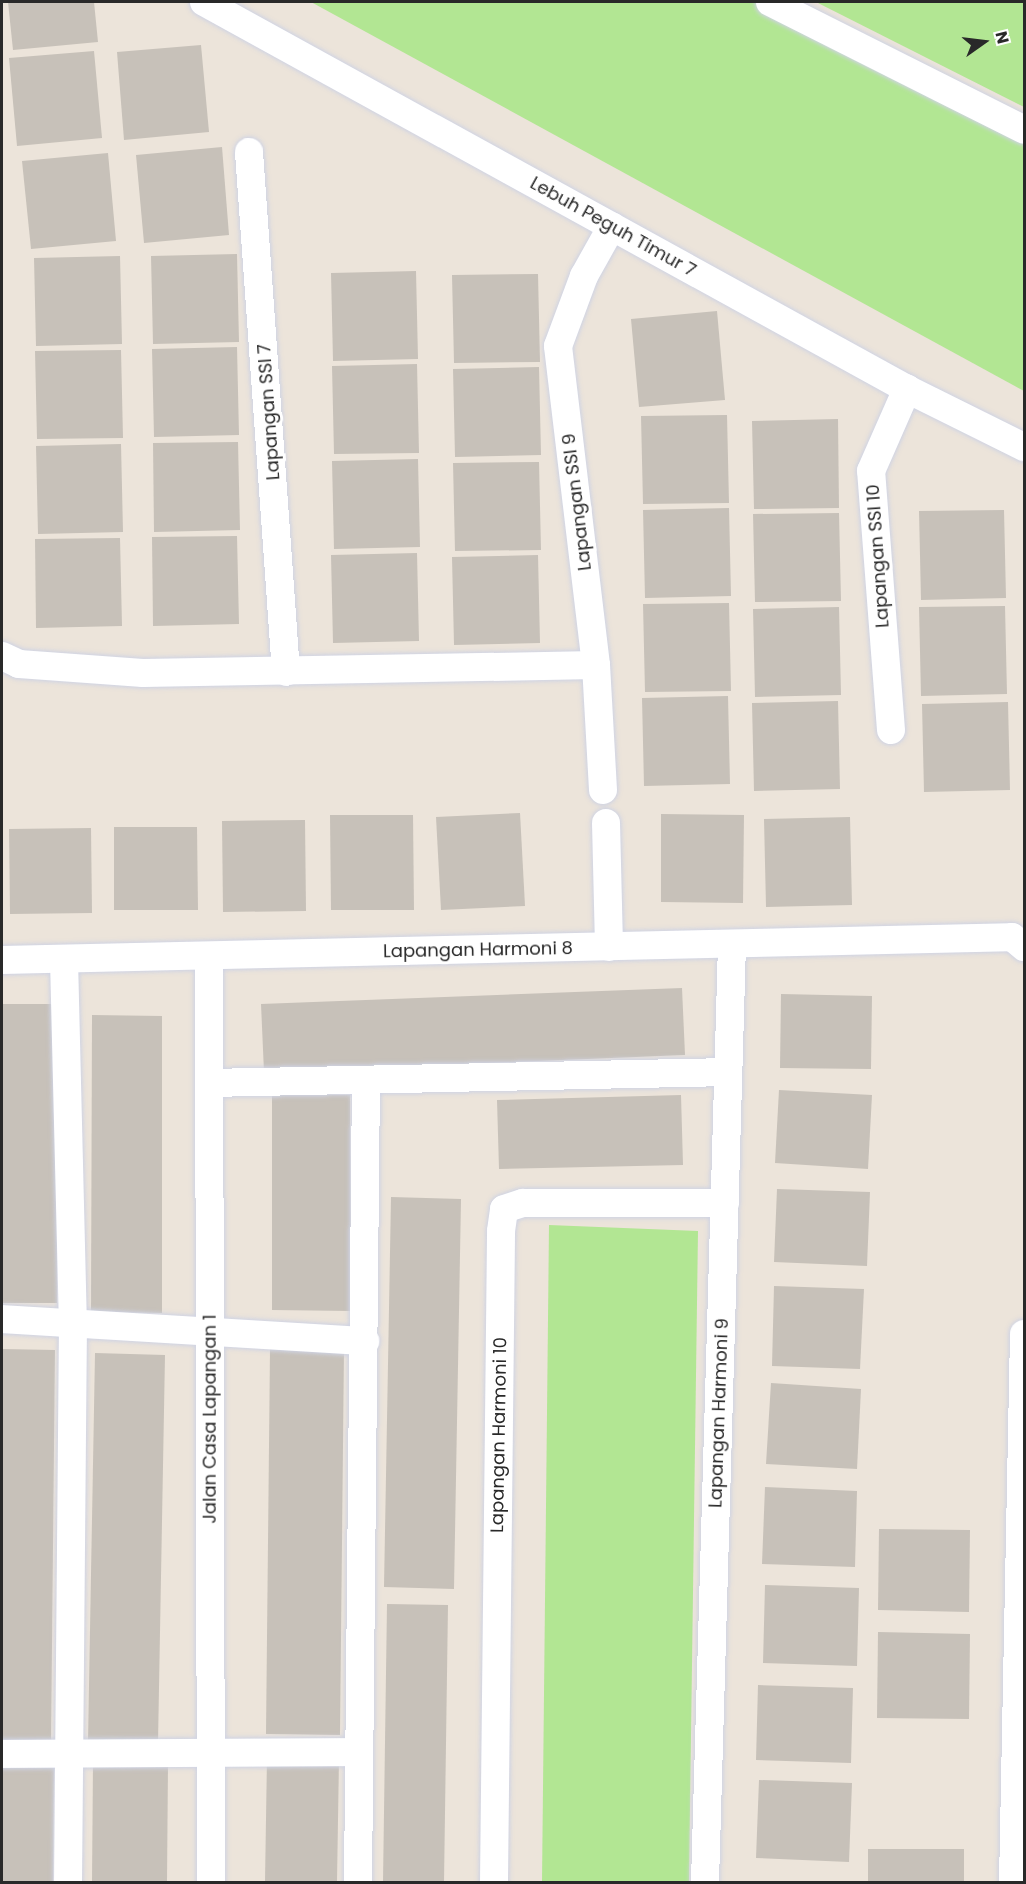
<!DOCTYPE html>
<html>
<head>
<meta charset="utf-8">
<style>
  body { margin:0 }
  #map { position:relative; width:1026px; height:1884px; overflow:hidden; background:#ece4da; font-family:Poppins,sans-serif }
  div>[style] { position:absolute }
  .green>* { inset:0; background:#b2e693 }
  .building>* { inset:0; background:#c7c1b9 }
  .roads { filter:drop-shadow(0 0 2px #cfd3e3) drop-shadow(0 0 2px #cfd3e3) }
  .minor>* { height:28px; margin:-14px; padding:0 14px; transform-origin:14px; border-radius:14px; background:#fff }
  span { translate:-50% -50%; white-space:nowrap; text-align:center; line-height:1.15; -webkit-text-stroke:6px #fff; paint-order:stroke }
  .street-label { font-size:18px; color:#292929 }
  .frame { position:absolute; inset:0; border:3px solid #292929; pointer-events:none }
  .north { position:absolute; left:954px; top:12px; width:60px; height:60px; -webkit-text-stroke:4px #fff; paint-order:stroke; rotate:76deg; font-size:16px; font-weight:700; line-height:24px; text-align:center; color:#292929 }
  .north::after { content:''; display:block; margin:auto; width:21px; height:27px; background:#292929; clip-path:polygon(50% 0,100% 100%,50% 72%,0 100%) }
</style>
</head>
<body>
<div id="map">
  <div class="green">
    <i style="clip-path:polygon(311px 2px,760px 2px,1024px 137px,1024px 391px)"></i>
    <i style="clip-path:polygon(816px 2px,1024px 2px,1024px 107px)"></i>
    <i style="clip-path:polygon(549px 1225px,698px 1231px,689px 1882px,542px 1882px)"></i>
  </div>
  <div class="building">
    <i style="clip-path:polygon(8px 2px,94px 2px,98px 42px,13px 50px)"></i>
    <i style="clip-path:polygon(201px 45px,209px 132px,124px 140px,117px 52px)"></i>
    <i style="clip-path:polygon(94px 51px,102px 138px,17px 146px,9px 58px)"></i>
    <i style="clip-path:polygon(222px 147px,229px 235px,144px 243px,136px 155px)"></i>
    <i style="clip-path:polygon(108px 153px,116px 241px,31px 249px,22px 161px)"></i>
    <i style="clip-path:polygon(237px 254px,239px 342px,153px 344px,151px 256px)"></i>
    <i style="clip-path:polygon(120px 256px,122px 344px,36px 346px,34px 258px)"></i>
    <i style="clip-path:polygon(416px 271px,418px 359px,333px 361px,331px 273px)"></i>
    <i style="clip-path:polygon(538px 274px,540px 362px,454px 363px,452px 275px)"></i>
    <i style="clip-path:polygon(717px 311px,725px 400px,639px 407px,631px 319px)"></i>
    <i style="clip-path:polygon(237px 347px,239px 435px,154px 437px,152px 349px)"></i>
    <i style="clip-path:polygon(121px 350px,123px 438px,37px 439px,35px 351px)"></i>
    <i style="clip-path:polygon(417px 364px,419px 453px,334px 454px,332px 366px)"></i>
    <i style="clip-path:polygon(539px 367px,541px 455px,455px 457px,453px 369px)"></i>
    <i style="clip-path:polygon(727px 415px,729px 503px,643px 504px,641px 416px)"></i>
    <i style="clip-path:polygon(838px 419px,839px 508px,754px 509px,752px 421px)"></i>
    <i style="clip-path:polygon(238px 442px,240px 530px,154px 532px,153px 443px)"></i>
    <i style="clip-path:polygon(121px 444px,123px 532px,38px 534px,36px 446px)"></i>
    <i style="clip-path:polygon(418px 459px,420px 547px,334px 549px,332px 461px)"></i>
    <i style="clip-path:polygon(539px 462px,541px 550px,455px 551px,453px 463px)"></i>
    <i style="clip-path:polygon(729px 508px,731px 596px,645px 598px,643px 510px)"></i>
    <i style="clip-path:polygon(1004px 510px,1006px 598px,921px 600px,919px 511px)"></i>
    <i style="clip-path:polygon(839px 513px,841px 601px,755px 602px,753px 514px)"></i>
    <i style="clip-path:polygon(237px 536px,239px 624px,153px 626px,152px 537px)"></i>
    <i style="clip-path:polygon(120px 538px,122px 626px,36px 628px,35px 539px)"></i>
    <i style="clip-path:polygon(417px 553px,419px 641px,333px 643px,331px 555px)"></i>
    <i style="clip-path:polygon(538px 555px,540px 643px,454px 645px,452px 557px)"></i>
    <i style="clip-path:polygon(729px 603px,731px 691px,645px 692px,643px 604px)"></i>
    <i style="clip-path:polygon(1005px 606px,1007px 694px,921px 696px,919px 607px)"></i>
    <i style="clip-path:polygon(839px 607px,841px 695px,755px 697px,753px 609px)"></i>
    <i style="clip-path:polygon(728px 696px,730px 784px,644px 786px,642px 698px)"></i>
    <i style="clip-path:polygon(838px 701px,840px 789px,754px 791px,752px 703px)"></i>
    <i style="clip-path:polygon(1008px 702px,1010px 790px,924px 792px,922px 704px)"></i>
    <i style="clip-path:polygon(520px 813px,525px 906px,441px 910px,436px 817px)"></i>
    <i style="clip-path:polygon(661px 814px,744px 815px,743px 903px,661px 902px)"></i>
    <i style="clip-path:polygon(330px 815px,413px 815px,414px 910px,331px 910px)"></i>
    <i style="clip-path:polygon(850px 817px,852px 905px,766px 907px,764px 819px)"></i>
    <i style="clip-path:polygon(305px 820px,306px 911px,223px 912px,222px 821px)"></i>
    <i style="clip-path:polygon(114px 827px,197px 827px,198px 910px,114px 910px)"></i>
    <i style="clip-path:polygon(91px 828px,92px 913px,10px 914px,9px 829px)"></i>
    <i style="clip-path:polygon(682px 988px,685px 1055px,264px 1072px,261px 1004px)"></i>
    <i style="clip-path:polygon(781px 994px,872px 996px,871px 1069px,780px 1068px)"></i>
    <i style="clip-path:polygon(2px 1004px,57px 1004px,57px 1303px,2px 1303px)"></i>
    <i style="clip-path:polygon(92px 1015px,162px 1016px,162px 1313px,91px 1312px)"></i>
    <i style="clip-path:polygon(779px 1090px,872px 1095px,868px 1169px,775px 1163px)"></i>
    <i style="clip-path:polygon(272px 1094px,350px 1095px,351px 1311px,272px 1310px)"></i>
    <i style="clip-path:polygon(681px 1095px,683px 1165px,499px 1169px,497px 1100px)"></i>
    <i style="clip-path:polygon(777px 1189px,870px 1192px,867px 1266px,774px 1262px)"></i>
    <i style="clip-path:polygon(391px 1197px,461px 1199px,454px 1589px,384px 1587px)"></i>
    <i style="clip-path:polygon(774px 1286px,864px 1289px,860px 1369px,772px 1366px)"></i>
    <i style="clip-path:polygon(2px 1349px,55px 1350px,51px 1744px,2px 1743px)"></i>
    <i style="clip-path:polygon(270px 1349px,344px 1350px,340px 1735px,266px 1734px)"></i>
    <i style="clip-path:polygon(95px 1353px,165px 1355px,158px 1743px,88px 1741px)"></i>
    <i style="clip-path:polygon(771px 1383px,861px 1389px,857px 1469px,766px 1464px)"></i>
    <i style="clip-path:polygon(765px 1487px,857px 1491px,855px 1567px,762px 1564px)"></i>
    <i style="clip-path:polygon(879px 1529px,970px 1530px,969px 1612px,878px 1610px)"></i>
    <i style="clip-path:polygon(765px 1585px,859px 1588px,857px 1666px,763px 1663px)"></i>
    <i style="clip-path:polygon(387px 1604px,448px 1605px,444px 1882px,383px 1882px)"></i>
    <i style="clip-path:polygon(878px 1632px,970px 1634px,969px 1719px,877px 1718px)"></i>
    <i style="clip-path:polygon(758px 1685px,853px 1688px,851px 1763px,756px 1760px)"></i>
    <i style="clip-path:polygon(267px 1757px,339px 1758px,337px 1882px,265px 1882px)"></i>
    <i style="clip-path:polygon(93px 1763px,168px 1764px,167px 1882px,92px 1882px)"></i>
    <i style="clip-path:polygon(2px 1765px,54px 1765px,53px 1882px,2px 1882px)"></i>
    <i style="clip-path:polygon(759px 1780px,852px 1783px,849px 1862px,756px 1858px)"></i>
    <i style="clip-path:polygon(868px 1849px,964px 1849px,964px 1882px,868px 1882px)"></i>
  </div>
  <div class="roads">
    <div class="minor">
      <i style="left:204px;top:2px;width:802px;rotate:28.83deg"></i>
      <i style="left:907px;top:389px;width:131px;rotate:26.4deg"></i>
      <i style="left:770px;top:2px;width:284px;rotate:26.7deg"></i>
      <i style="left:249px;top:152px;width:521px;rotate:85.93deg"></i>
      <i style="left:2px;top:656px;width:19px;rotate:25deg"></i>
      <i style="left:19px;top:664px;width:124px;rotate:4.2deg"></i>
      <i style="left:143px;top:673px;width:453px;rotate:-1deg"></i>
      <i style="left:891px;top:730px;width:260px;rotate:-94.4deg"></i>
      <i style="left:871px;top:471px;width:90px;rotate:-66.3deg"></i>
      <i style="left:603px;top:790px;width:125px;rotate:-93.2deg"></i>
      <i style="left:596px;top:665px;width:321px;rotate:-96.8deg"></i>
      <i style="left:558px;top:346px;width:75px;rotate:-69.6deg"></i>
      <i style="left:584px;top:276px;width:57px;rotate:-60.8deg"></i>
      <i style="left:606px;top:823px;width:124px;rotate:88.6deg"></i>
      <i style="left:209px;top:956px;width:926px;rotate:89.88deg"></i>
      <i style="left:64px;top:959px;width:363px;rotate:88.6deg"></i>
      <i style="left:73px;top:1322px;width:560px;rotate:90.51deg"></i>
      <i style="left:2px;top:960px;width:1010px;rotate:-1.3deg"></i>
      <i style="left:1012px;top:937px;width:16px;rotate:40deg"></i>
      <i style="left:209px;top:1083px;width:519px;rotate:-1.21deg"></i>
      <i style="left:2px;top:1319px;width:364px;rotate:3.5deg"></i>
      <i style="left:2px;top:1754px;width:355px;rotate:-0.3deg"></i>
      <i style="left:358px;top:1882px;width:801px;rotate:-89.43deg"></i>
      <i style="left:494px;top:1882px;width:651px;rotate:-89.38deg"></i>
      <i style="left:501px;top:1231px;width:22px;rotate:-82deg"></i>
      <i style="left:504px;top:1209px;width:20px;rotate:-18deg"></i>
      <i style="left:523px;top:1203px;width:202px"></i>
      <i style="left:705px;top:1882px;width:938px;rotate:-88.35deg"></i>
      <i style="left:1013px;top:1882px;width:548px;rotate:-88.85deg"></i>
    </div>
  </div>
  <div class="street-label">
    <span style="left:613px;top:227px;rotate:29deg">Lebuh Peguh Timur 7</span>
    <span style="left:269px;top:412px;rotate:-94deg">Lapangan SSI 7</span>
    <span style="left:577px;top:502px;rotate:-97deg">Lapangan SSI 9</span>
    <span style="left:878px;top:556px;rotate:-94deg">Lapangan SSI 10</span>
    <span style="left:478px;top:950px;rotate:-1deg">Lapangan Harmoni 8</span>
    <span style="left:719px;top:1413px;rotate:-88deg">Lapangan Harmoni 9</span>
    <span style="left:210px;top:1419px;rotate:-90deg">Jalan Casa Lapangan 1</span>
    <span style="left:499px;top:1435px;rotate:-89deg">Lapangan Harmoni 10</span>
  </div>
  <div class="frame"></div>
  <div class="north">N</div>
</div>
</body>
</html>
